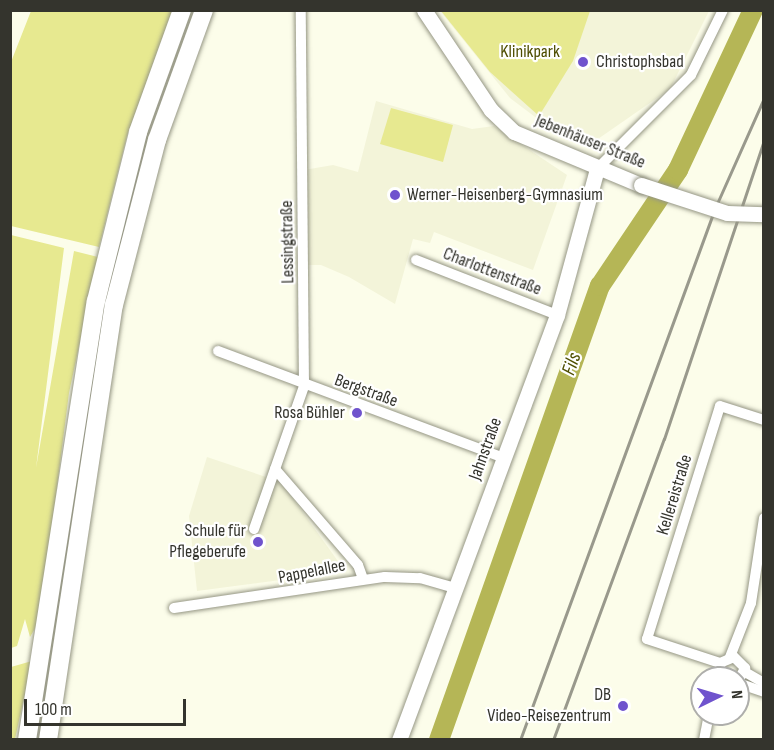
<!DOCTYPE html>
<html>
<head>
<meta charset="utf-8">
<style>
  body { margin:0 }
  #map { position:relative; width:774px; height:750px; overflow:hidden; background:#fcfdea; font-family:"Sofia Sans Condensed",sans-serif }
  div>[style] { position:absolute }
  .built>* { inset:0; background:#f3f4d9 }
  .green>* { inset:0; background:#e7e990 }
  .river>* { height:20px; margin:-10px; padding:0 10px; transform-origin:10px; border-radius:10px; background:#b5b656 }
  .roads { filter:drop-shadow(0 0 2px #959684) drop-shadow(0 0 2px #959684) }
  .minor>* { height:10px; margin:-5px; padding:0 5px; transform-origin:5px; border-radius:5px; background:#fff }
  .secondary>* { height:15px; margin:-7.5px; padding:0 7.5px; transform-origin:7.5px; border-radius:7.5px; background:#fff }
  .trunk>* { height:18px; margin:-9px; padding:0 9px; transform-origin:9px; border-radius:9px; background:#fff }
  .rail>* { height:3px; margin:-1.5px; padding:0 1.5px; transform-origin:1.5px; border-radius:1.5px; background:#99998c }
  .bridges { filter:drop-shadow(0 0 2px #959684) drop-shadow(0 0 2px #959684) }
  .secondary-bridge>* { height:15px; margin:-7.5px; padding:0 7.5px; transform-origin:7.5px; border-radius:7.5px; background:#fff }
  .dots>* { width:16px; height:16px; translate:-50% -50%; box-sizing:border-box; border:3px solid #fff; border-radius:50% }
  span { translate:-50% -50%; white-space:nowrap; text-align:center; line-height:1.15; -webkit-text-stroke:4.5px #fff; paint-order:stroke }
  .park-label { font-size:18px; color:#4e4d00 }
  .poi-label { font-size:18px; color:#34342d }
  .left { translate:0 -50%; text-align:left }
  .right { translate:-100% -50%; text-align:right }
  .street-label { font-size:18px; color:#34342d }
  .water-label { font-size:20px; color:#505002; font-style:italic }
  .frame { position:absolute; inset:0; border:12px solid #34342d; pointer-events:none }
  .north { position:absolute; left:690px; top:666px; width:60px; height:60px; box-sizing:border-box; background:#fff; border:2px solid #aeaeab; border-radius:50%; rotate:85deg; font-size:16px; font-weight:700; line-height:24px; text-align:center; color:#34342d }
  .north::after { content:''; display:block; margin:auto; width:21px; height:27px; background:#6f53cd; clip-path:polygon(50% 0,100% 100%,50% 72%,0 100%) }
  .scale { position:absolute; left:24px; top:699px; width:162px; height:27px; box-sizing:border-box; border:3px solid #34342d; border-top:0; padding-left:8px; font-size:18px; line-height:21px; white-space:nowrap; color:#34342d; -webkit-text-stroke:4px #fff; paint-order:stroke }
</style>
</head>
<body>
<div id="map">
  <div class="built">
    <i style="clip-path:polygon(440px 11px,709px 11px,670px 89px,595px 141px,543px 123px,510px 98px)"></i>
    <i style="clip-path:polygon(376px 101px,472px 129px,494px 126px,567px 175px,533px 270px,434px 232px,430px 243px,413px 239px,395px 304px,349px 277px,321px 265px,305px 265px,304px 170px,333px 165px,358px 172px)"></i>
    <i style="clip-path:polygon(207px 457px,281px 482px,340px 564px,334px 573px,197px 591px,189px 516px)"></i>
  </div>
  <div class="green">
    <i style="clip-path:polygon(31px 11px,172px 11px,127px 136px,99px 247px,11px 226px,11px 62px)"></i>
    <i style="clip-path:polygon(441px 11px,590px 11px,573px 61px,539px 116px,490px 72px)"></i>
    <i style="clip-path:polygon(391px 108px,453px 125px,443px 162px,380px 144px)"></i>
    <i style="clip-path:polygon(11px 235px,64px 248px,36px 468px,74px 251px,98px 257px,69px 393px,40px 620px,30px 637px,25px 619px,17px 646px,11px 648px)"></i>
    <i style="clip-path:polygon(32px 661px,15px 739px,11px 740px,11px 667px)"></i>
  </div>
  <div class="river">
    <i style="left:439px;top:740px;width:482px;rotate:-70.5deg"></i>
    <i style="left:600px;top:286px;width:140px;rotate:-56.1deg"></i>
    <i style="left:678px;top:170px;width:177px;rotate:-64.9deg"></i>
  </div>
  <div class="roads">
    <div class="minor">
      <i style="left:597px;top:169px;width:133px;rotate:-45deg"></i>
      <i style="left:691px;top:75px;width:72px;rotate:-63.8deg"></i>
      <i style="left:416px;top:260px;width:151px;rotate:21.3deg"></i>
      <i style="left:218px;top:351px;width:305px;rotate:20.5deg"></i>
      <i style="left:275px;top:469px;width:127px;rotate:49.2deg"></i>
      <i style="left:358px;top:565px;width:15px;rotate:70deg"></i>
      <i style="left:254px;top:529px;width:151px;rotate:-70.7deg"></i>
      <i style="left:304px;top:386px;width:376px;rotate:-90.5deg"></i>
      <i style="left:174px;top:608px;width:213px;rotate:-8.4deg"></i>
      <i style="left:385px;top:577px;width:35px;rotate:2deg"></i>
      <i style="left:420px;top:578px;width:36px;rotate:16deg"></i>
      <i style="left:730px;top:657px;width:58px;rotate:-68.7deg"></i>
      <i style="left:751px;top:603px;width:86px;rotate:-81.3deg"></i>
      <i style="left:720px;top:663px;width:77px;rotate:-161.8deg"></i>
      <i style="left:647px;top:639px;width:244px;rotate:-72.6deg"></i>
      <i style="left:720px;top:406px;width:46px;rotate:17.7deg"></i>
      <i style="left:745px;top:672px;width:22px;rotate:30deg"></i>
      <i style="left:721px;top:678px;width:15px;rotate:-94deg"></i>
      <i style="left:720px;top:663px;width:15px;rotate:-23deg"></i>
      <i style="left:734px;top:657px;width:16px;rotate:45deg"></i>
      <i style="left:745px;top:668px;width:16px;rotate:117deg"></i>
      <i style="left:738px;top:683px;width:28px;rotate:19deg"></i>
      <i style="left:704px;top:740px;width:26px;rotate:-79deg"></i>
    </div>
    <div class="secondary">
      <i style="left:424px;top:10px;width:120px;rotate:56.2deg"></i>
      <i style="left:491px;top:110px;width:32px;rotate:44deg"></i>
      <i style="left:514px;top:132px;width:138px;rotate:22.7deg"></i>
      <i style="left:399px;top:740px;width:453px;rotate:-69.6deg"></i>
      <i style="left:557px;top:315px;width:151px;rotate:-74.7deg"></i>
    </div>
    <div class="trunk">
      <i style="left:27px;top:740px;width:444px;rotate:-81.1deg"></i>
      <i style="left:96px;top:301px;width:174px;rotate:-76deg"></i>
      <i style="left:138px;top:132px;width:130px;rotate:-70.2deg"></i>
      <i style="left:48px;top:740px;width:440px;rotate:-81.4deg"></i>
      <i style="left:114px;top:305px;width:171px;rotate:-75.4deg"></i>
      <i style="left:157px;top:140px;width:138px;rotate:-70.1deg"></i>
    </div>
  </div>
  <div class="rail">
    <i style="left:520px;top:740px;width:567px;rotate:-69.87deg"></i>
    <i style="left:715px;top:208px;width:120px;rotate:-66deg"></i>
    <i style="left:553px;top:740px;width:321px;rotate:-69.8deg"></i>
    <i style="left:664px;top:439px;width:315px;rotate:-71.5deg"></i>
  </div>
  <div class="bridges">
    <div class="secondary-bridge">
      <i style="left:641px;top:185px;width:90px;rotate:18deg"></i>
      <i style="left:727px;top:213px;width:37px;rotate:2deg"></i>
    </div>
  </div>
  <div class="dots">
    <i style="left:583px;top:62px;background:#6f53cd"></i>
    <i style="left:395px;top:195px;background:#6f53cd"></i>
    <i style="left:357px;top:413px;background:#6f53cd"></i>
    <i style="left:258px;top:542px;background:#6f53cd"></i>
    <i style="left:623px;top:706px;background:#6f53cd"></i>
  </div>
  <div class="park-label">
    <span style="left:530px;top:52px">Klinikpark</span>
  </div>
  <div class="poi-label">
    <span class="left" style="left:596px;top:62px">Christophsbad</span>
    <span class="left" style="left:407px;top:195px">Werner-Heisenberg-Gymnasium</span>
    <span class="right" style="left:345px;top:413px">Rosa Bühler</span>
    <span class="right" style="left:246px;top:542px">Schule für<br>Pflegeberufe</span>
    <span class="right" style="left:611px;top:706px">DB<br>Video-Reisezentrum</span>
  </div>
  <div class="street-label">
    <span style="left:590px;top:142px;rotate:22deg">Jebenhäuser Straße</span>
    <span style="left:288px;top:242px;rotate:-91deg">Lessingstraße</span>
    <span style="left:492px;top:272px;rotate:21deg">Charlottenstraße</span>
    <span style="left:366px;top:391px;rotate:20deg">Bergstraße</span>
    <span style="left:486px;top:449px;rotate:-70deg">Jahnstraße</span>
    <span style="left:675px;top:495px;rotate:-73deg">Kellereistraße</span>
    <span style="left:312px;top:572px;rotate:-11deg">Pappelallee</span>
  </div>
  <div class="water-label">
    <span style="left:572px;top:364px;rotate:-71deg">Fils</span>
  </div>
  <div class="frame"></div>
  <div class="north">N</div>
  <div class="scale">100 m</div>
</div>
</body>
</html>
